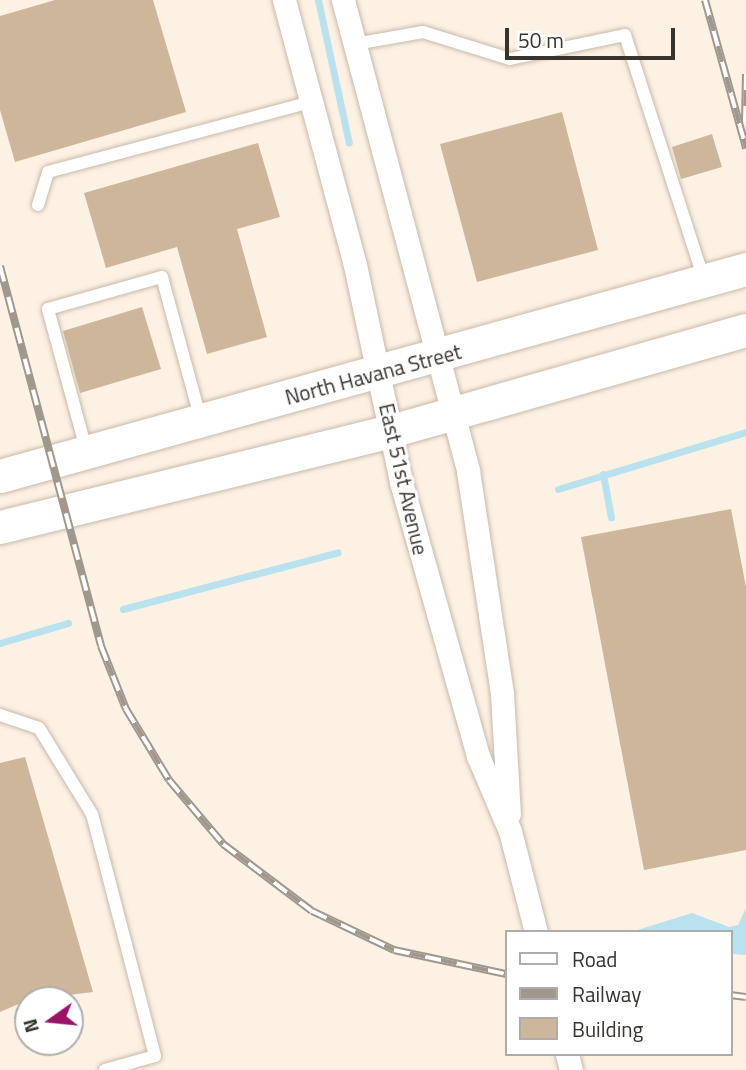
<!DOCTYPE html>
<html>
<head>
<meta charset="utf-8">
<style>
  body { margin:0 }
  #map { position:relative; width:746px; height:1070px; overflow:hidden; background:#fdf1e4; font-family:"Titillium Web",sans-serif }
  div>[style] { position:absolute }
  .water>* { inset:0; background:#b9e2ee }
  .stream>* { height:7px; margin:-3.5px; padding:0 3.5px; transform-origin:3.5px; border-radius:3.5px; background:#b9e2ee }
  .building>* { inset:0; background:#ceb69b }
  .roads { filter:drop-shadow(0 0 2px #c8baaa) drop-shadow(0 0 2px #c8baaa) }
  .lane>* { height:12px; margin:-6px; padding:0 6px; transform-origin:6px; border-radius:6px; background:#fff }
  .street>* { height:23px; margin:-11.5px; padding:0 11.5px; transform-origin:11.5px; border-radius:11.5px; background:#fff }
  .secondary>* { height:33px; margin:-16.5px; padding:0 16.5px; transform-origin:16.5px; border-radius:16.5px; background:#fff }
  .rail>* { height:8px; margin-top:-4px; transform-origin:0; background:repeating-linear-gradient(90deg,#fff 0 16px,#a0978d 0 32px); box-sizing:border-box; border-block:2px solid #a0978d }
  span { translate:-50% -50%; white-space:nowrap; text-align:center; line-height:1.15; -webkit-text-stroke:6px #fff; paint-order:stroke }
  .street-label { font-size:21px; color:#38332d }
  .legend { position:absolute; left:505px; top:930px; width:228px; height:126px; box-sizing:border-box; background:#fff; border:2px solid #afadab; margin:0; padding:9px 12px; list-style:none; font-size:21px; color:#38332d }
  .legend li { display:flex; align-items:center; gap:14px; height:35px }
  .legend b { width:35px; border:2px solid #afadab }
  .north { position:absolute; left:14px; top:986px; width:70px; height:70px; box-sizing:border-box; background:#fff; border:2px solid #afadab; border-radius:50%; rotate:255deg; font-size:19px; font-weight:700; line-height:28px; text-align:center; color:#38332d }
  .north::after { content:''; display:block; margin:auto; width:24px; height:32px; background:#9a1367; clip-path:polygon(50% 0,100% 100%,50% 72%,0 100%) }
  .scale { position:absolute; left:505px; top:28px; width:170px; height:32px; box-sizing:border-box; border:4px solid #38332d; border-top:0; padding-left:9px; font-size:21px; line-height:24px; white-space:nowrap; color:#38332d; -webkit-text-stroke:5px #fff; paint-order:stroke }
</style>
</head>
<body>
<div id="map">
  <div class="water">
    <i style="clip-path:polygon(746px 908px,746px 955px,730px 954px,730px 932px,631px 932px,692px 913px,729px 927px,738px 925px)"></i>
  </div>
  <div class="stream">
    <i style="left:318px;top:0;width:146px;rotate:77.8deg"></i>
    <i style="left:603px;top:474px;width:44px;rotate:79.5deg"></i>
    <i style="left:558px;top:489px;width:196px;rotate:-16.9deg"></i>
    <i style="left:123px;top:609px;width:222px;rotate:-14.8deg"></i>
    <i style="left:0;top:643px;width:71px;rotate:-16.4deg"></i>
  </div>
  <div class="building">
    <i style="clip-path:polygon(55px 0,153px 0,186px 112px,15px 162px,0 110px,0 16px)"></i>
    <i style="clip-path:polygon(562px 112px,598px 250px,477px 282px,440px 144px)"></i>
    <i style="clip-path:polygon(712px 134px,722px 167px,681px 179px,672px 147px)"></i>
    <i style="clip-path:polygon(258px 143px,280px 217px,237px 229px,267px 337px,207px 354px,177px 247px,106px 268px,84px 193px)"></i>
    <i style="clip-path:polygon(142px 307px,161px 369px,80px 393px,63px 331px)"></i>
    <i style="clip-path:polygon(731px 509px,746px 587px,746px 850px,644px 870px,581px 537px)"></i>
    <i style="clip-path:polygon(25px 757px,93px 992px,28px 1000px,0 1012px,0 763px)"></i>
  </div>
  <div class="roads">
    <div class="lane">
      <i style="left:355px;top:44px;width:69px;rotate:-10deg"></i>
      <i style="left:423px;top:32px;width:91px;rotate:17.2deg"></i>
      <i style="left:510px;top:59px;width:117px;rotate:-11.8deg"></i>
      <i style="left:625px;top:35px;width:257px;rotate:72.1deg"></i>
      <i style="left:38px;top:205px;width:34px;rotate:-73deg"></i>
      <i style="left:48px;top:172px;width:272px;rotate:-14.9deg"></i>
      <i style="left:86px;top:449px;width:145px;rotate:-105.2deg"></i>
      <i style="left:48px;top:309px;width:118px;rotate:-15.7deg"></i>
      <i style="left:162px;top:277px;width:149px;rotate:74.8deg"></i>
      <i style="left:0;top:715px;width:41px;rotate:18.4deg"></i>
      <i style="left:39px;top:728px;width:101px;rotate:58.4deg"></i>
      <i style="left:92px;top:814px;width:250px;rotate:75.4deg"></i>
      <i style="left:155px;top:1056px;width:52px;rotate:164.4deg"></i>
    </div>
    <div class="street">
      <i style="left:284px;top:0;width:274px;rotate:75deg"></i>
      <i style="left:355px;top:265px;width:222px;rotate:78deg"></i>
      <i style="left:401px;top:482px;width:285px;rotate:74.3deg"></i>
      <i style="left:478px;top:756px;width:82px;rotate:66.9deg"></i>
      <i style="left:510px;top:831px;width:104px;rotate:75.6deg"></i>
      <i style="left:343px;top:0;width:487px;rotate:75.1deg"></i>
      <i style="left:468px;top:471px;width:226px;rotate:81.3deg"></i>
      <i style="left:502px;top:694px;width:120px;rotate:86.7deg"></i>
      <i style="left:567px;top:1054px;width:16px;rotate:76deg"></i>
    </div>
    <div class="secondary">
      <i style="left:0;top:476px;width:774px;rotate:-15.51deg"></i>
      <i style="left:0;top:527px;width:403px;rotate:-13.8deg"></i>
      <i style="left:391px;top:431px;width:369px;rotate:-15.9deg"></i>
    </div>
  </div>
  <div class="rail">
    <i style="left:705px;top:0;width:154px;rotate:74.5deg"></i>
    <i style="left:745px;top:122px;width:48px;rotate:-88.8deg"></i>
    <i style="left:0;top:266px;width:393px;rotate:75.1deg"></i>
    <i style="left:101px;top:646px;width:68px;rotate:68.4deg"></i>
    <i style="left:126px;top:709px;width:83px;rotate:58.8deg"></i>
    <i style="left:169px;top:780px;width:84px;rotate:49.8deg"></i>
    <i style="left:223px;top:844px;width:111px;rotate:37deg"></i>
    <i style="left:312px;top:911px;width:91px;rotate:25.4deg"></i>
    <i style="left:394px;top:950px;width:115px;rotate:12.1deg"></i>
    <i style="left:730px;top:995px;width:16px;rotate:7deg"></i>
  </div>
  <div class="street-label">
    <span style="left:373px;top:374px;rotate:-15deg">North Havana Street</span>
    <span style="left:404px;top:479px;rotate:77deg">East 51st Avenue</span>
  </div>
  <ul class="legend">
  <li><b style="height:9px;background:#fff"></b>Road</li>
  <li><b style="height:9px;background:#a0978d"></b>Railway</li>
  <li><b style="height:19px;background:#ceb69b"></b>Building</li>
  </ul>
  <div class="north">N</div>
  <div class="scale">50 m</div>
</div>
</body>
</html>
